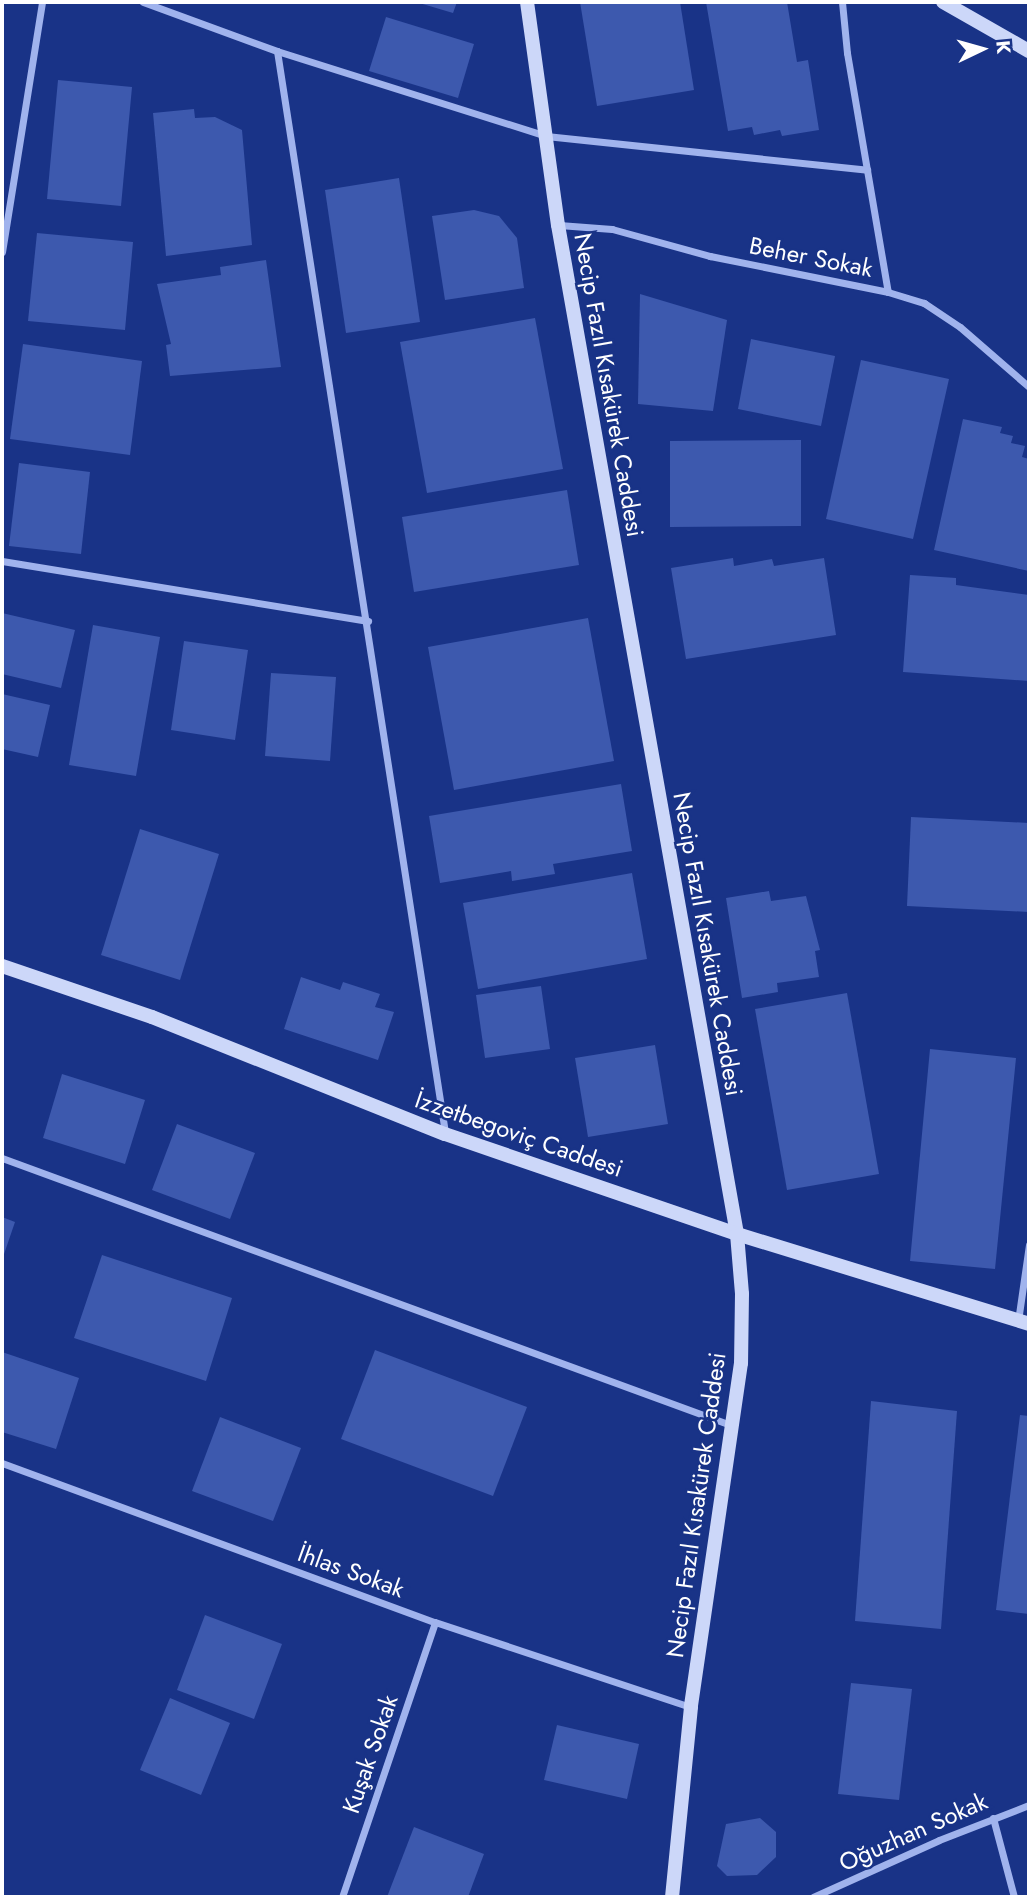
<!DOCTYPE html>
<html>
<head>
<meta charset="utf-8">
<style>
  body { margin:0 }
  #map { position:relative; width:1031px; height:1899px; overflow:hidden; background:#193387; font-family:Jost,sans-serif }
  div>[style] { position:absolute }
  .building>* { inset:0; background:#3d59ae }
  .street>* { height:7px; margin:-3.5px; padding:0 3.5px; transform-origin:3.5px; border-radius:3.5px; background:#a0b3ed }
  .secondary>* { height:14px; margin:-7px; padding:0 7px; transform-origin:7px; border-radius:7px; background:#ccd7f9 }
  span { translate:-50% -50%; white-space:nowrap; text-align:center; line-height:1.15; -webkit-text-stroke:5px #193387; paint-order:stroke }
  .street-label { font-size:24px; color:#fff }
  .frame { position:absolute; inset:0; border:4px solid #fff; pointer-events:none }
  .north { position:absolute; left:947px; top:14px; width:70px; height:70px; -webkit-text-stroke:5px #193387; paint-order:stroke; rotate:85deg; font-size:19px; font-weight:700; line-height:28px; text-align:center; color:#fff }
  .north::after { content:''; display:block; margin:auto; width:24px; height:32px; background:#fff; clip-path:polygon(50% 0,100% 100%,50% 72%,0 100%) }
</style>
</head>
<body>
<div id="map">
  <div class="building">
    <i style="clip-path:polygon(416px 2px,457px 2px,453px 13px)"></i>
    <i style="clip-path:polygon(580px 2px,680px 2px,694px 90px,597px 106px)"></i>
    <i style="clip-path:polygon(706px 2px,787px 2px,797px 62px,808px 60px,819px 130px,782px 136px,780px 130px,754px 135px,752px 127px,728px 131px)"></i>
    <i style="clip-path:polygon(386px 17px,474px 44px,458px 98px,369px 71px)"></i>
    <i style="clip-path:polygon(58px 80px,132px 87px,121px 206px,47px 199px)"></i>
    <i style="clip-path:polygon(194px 109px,195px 118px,215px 117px,242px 130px,252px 245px,166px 256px,153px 113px)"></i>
    <i style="clip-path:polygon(399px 178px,420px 322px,346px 333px,325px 190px)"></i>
    <i style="clip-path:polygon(474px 210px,499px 216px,517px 238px,524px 288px,445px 300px,432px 216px)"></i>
    <i style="clip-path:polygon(37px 233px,133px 242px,125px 330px,28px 321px)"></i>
    <i style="clip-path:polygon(266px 260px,281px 367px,170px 376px,166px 345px,171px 344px,157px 284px,221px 275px,220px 267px)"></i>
    <i style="clip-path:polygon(640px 294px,727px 320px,713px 411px,638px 404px)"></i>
    <i style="clip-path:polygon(535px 318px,563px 469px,427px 493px,400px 342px)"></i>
    <i style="clip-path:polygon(751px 339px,835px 356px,821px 426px,738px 409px)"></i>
    <i style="clip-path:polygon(23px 344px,142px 361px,130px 455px,10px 439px)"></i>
    <i style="clip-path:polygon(861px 360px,949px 379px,913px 539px,826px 519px)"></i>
    <i style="clip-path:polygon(963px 419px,1002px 427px,1000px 433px,1013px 436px,1011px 443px,1025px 446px,1022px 457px,1029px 459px,1029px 571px,934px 550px)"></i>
    <i style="clip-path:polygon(801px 440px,801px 526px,670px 527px,670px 441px)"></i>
    <i style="clip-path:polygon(19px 463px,90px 472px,81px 554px,9px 546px)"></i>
    <i style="clip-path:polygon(567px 490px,579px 565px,414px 592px,402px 517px)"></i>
    <i style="clip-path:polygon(733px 558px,734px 566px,772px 559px,774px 566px,824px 558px,836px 635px,686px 659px,671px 568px)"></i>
    <i style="clip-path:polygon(910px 575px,956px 578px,956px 585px,1029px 595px,1029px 681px,903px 672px)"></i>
    <i style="clip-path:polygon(2px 613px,75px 630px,61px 688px,2px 674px)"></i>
    <i style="clip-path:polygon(588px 618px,614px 761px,454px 790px,428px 647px)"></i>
    <i style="clip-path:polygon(93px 625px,160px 637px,136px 776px,69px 765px)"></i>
    <i style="clip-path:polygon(184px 641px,248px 650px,235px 740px,171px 730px)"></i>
    <i style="clip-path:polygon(271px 673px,336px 677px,330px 761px,265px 756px)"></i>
    <i style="clip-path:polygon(2px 694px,50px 705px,38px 757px,2px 749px)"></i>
    <i style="clip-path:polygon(621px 784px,632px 851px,553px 864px,555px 874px,512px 881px,511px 871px,440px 883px,429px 816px)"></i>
    <i style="clip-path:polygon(911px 817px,1029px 823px,1029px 912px,907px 906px)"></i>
    <i style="clip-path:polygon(140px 829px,219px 854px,180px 980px,101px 955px)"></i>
    <i style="clip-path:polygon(632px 873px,647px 959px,478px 989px,463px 903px)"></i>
    <i style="clip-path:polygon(769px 891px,771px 901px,806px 896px,820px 950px,815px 951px,819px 977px,777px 983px,778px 992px,742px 998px,726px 898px)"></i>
    <i style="clip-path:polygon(301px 977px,340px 990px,343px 982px,380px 994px,375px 1007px,394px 1012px,378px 1060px,284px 1029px)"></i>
    <i style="clip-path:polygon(541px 986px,550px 1049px,485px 1058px,476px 995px)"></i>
    <i style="clip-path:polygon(847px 993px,879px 1174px,787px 1190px,755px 1009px)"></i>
    <i style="clip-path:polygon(655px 1045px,668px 1124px,588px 1137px,575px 1058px)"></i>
    <i style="clip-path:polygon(930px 1049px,1016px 1058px,995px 1269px,910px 1261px)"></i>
    <i style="clip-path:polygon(62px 1074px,145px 1100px,125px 1164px,43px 1138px)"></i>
    <i style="clip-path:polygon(177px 1124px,255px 1153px,230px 1219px,152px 1190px)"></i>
    <i style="clip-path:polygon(2px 1217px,15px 1222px,2px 1260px)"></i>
    <i style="clip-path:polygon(102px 1255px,232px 1298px,206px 1381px,74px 1338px)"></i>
    <i style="clip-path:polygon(375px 1350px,527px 1407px,493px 1496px,341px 1439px)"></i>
    <i style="clip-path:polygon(2px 1352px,79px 1378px,56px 1449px,2px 1432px)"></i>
    <i style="clip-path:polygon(871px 1401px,957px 1411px,941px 1629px,855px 1621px)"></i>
    <i style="clip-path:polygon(1020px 1415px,1029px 1416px,1029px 1614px,996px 1610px)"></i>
    <i style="clip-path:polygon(220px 1417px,301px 1448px,273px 1521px,192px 1491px)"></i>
    <i style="clip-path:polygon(205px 1615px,282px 1644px,254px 1719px,177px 1690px)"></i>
    <i style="clip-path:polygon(851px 1683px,912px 1689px,899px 1800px,838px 1794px)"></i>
    <i style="clip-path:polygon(170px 1698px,230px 1723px,201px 1795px,140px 1770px)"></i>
    <i style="clip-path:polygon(557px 1725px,639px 1744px,627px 1799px,544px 1780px)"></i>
    <i style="clip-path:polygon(760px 1818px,776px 1832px,776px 1857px,757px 1875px,727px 1876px,717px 1866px,726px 1824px)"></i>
    <i style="clip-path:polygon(414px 1827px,484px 1854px,468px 1897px,387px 1897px)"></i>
  </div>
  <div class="street">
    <i style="left:143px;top:2px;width:143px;rotate:20.1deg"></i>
    <i style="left:277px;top:51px;width:282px;rotate:17.5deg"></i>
    <i style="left:546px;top:136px;width:323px;rotate:6deg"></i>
    <i style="left:842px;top:2px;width:51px;rotate:84.4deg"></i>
    <i style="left:847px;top:53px;width:242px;rotate:80.3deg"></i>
    <i style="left:277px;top:51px;width:1095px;rotate:81.17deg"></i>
    <i style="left:559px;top:225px;width:53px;rotate:4.3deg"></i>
    <i style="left:612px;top:229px;width:102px;rotate:15.4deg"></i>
    <i style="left:710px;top:256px;width:182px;rotate:11.4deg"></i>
    <i style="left:888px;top:292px;width:38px;rotate:17deg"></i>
    <i style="left:924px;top:303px;width:43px;rotate:33.7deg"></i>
    <i style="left:960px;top:327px;width:91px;rotate:41deg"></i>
    <i style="left:2px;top:252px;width:253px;rotate:-80.9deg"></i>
    <i style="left:2px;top:561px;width:371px;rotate:9.3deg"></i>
    <i style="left:2px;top:1158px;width:776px;rotate:20.12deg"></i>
    <i style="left:1018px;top:1321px;width:77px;rotate:-81.8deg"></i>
    <i style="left:2px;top:1463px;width:461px;rotate:20.2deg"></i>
    <i style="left:435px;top:1622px;width:270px;rotate:18.4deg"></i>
    <i style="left:993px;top:1818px;width:82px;rotate:75.1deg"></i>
    <i style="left:342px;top:1897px;width:290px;rotate:-71.3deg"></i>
    <i style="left:813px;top:1897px;width:138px;rotate:-24.3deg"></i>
    <i style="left:939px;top:1840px;width:97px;rotate:-21.3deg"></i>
  </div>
  <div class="secondary">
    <i style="left:527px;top:2px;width:225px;rotate:82.1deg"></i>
    <i style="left:558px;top:225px;width:1025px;rotate:79.94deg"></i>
    <i style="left:737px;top:1234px;width:60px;rotate:85.2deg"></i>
    <i style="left:742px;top:1294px;width:69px;rotate:90.8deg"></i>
    <i style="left:741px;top:1363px;width:348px;rotate:98.3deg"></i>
    <i style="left:691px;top:1707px;width:191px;rotate:95.7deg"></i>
    <i style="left:943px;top:2px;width:99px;rotate:29.7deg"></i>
    <i style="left:2px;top:966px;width:158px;rotate:18.8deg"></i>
    <i style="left:152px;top:1017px;width:315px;rotate:21.8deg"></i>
    <i style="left:445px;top:1134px;width:309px;rotate:18.9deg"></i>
    <i style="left:737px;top:1234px;width:306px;rotate:17.1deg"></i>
  </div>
  <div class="street-label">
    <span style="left:811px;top:257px;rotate:11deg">Beher Sokak</span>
    <span style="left:609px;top:385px;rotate:80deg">Necip Fazıl Kısakürek Caddesi</span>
    <span style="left:708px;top:944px;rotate:80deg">Necip Fazıl Kısakürek Caddesi</span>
    <span style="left:519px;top:1134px;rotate:19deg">İzzetbegoviç Caddesi</span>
    <span style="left:696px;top:1505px;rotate:-82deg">Necip Fazıl Kısakürek Caddesi</span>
    <span style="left:351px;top:1571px;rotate:20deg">İhlas Sokak</span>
    <span style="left:370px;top:1754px;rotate:-71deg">Kuşak Sokak</span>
    <span style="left:913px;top:1832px;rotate:-24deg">Oğuzhan Sokak</span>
  </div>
  <div class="frame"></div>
  <div class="north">K</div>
</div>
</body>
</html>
